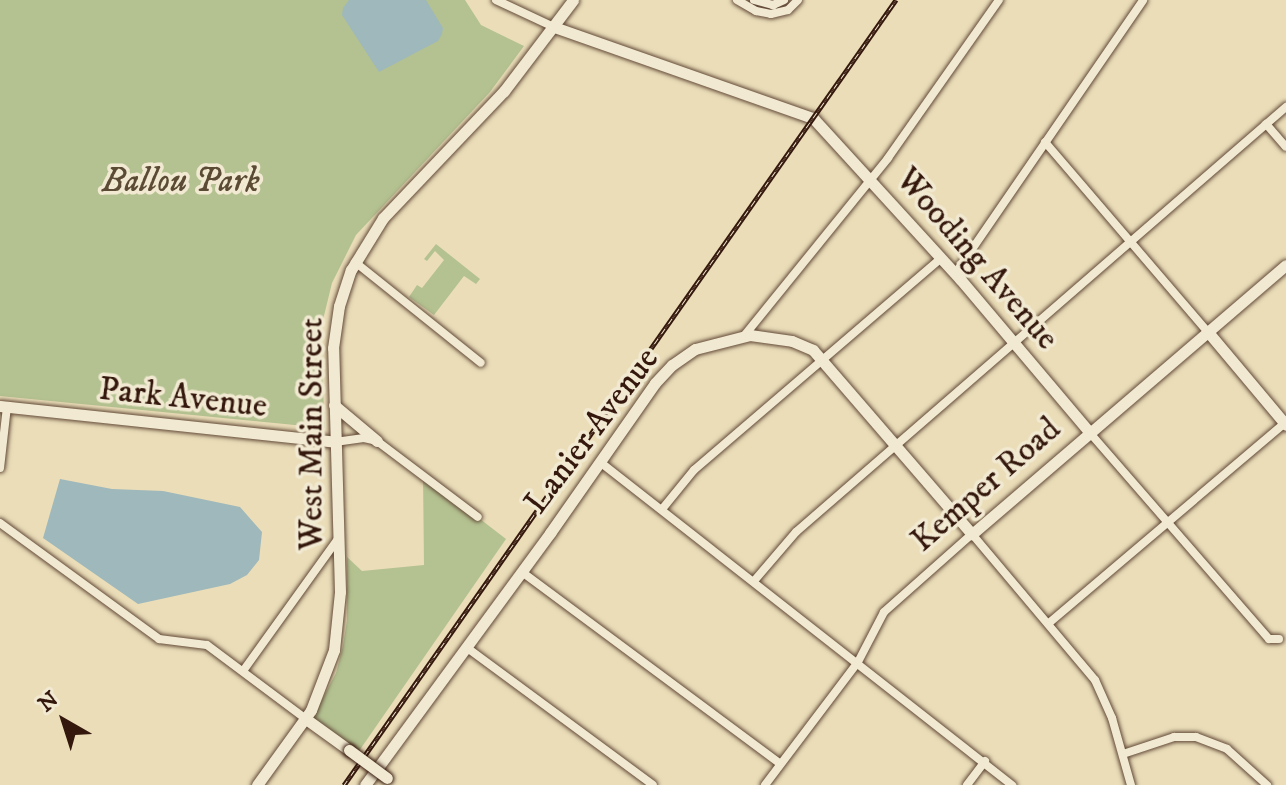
<!DOCTYPE html>
<html>
<head>
<meta charset="utf-8">
<style>
  body { margin:0 }
  #map { position:relative; width:1286px; height:785px; overflow:hidden; background:#eaddb8; font-family:"IM FELL DW Pica",serif }
  div>[style] { position:absolute }
  .green>* { inset:0; background:#b4c291 }
  .water>* { inset:0; background:#9eb8bb }
  .roads { filter:drop-shadow(0 0 2px #624938) drop-shadow(0 0 2px #624938) }
  .street>* { height:8px; margin:-4px; padding:0 4px; transform-origin:4px; border-radius:4px; background:#f1e9d1 }
  .secondary>* { height:11px; margin:-5.5px; padding:0 5.5px; transform-origin:5.5px; border-radius:5.5px; background:#f1e9d1 }
  .rail>* { height:5px; margin-top:-2.5px; transform-origin:0; background:repeating-linear-gradient(90deg,#f1e9d1 0 6px,#35180d 0 12px); box-sizing:border-box; border-block:2px solid #35180d }
  .bridges { filter:drop-shadow(0 0 2px #35180d) drop-shadow(0 0 2px #35180d) }
  .secondary-bridge>* { height:11px; margin:-5.5px; padding:0 5.5px; transform-origin:5.5px; border-radius:5.5px; background:#f1e9d1 }
  span { translate:-50% -50%; white-space:nowrap; text-align:center; line-height:1.15; -webkit-text-stroke:7px #f1e9d1; paint-order:stroke }
  .park-label { font-size:34px; color:#5b4b35; font-style:italic }
  .street-label { font-size:34px; color:#35180d }
  .north { position:absolute; left:24px; top:681px; width:80px; height:80px; -webkit-text-stroke:6px #f1e9d1; paint-order:stroke; rotate:321deg; font-size:22px; font-weight:700; line-height:32px; text-align:center; color:#35180d }
  .north::after { content:''; display:block; margin:auto; width:28px; height:36px; background:#35180d; clip-path:polygon(50% 0,100% 100%,50% 72%,0 100%) }
</style>
</head>
<body>
<div id="map">
  <div class="green">
    <i style="clip-path:polygon(0 0,465px 0,481px 25px,524px 46px,490px 92px,356px 235px,332px 283px,320px 332px,325px 428px,0 396px)"></i>
    <i style="clip-path:polygon(436px 244px,480px 279px,476px 284px,464px 276px,434px 315px,409px 297px,417px 285px,422px 288px,444px 260px,435px 251px,427px 261px,424px 259px)"></i>
    <i style="clip-path:polygon(423px 475px,506px 539px,359px 751px,313px 717px,336px 673px,343px 646px,347px 620px,347px 557px,362px 571px,424px 565px)"></i>
  </div>
  <div class="water">
    <i style="clip-path:polygon(349px 0,426px 0,443px 28px,442px 34px,438px 41px,379px 72px,342px 15px,343px 8px)"></i>
    <i style="clip-path:polygon(60px 479px,112px 489px,163px 491px,240px 507px,262px 532px,259px 560px,247px 575px,230px 584px,138px 604px,43px 538px)"></i>
  </div>
  <div class="roads">
    <div class="street">
      <i style="left:496px;top:0;width:64px;rotate:25deg"></i>
      <i style="left:737px;top:0;width:22px;rotate:30deg"></i>
      <i style="left:756px;top:11px;width:15px;rotate:11deg"></i>
      <i style="left:771px;top:14px;width:17px;rotate:-13deg"></i>
      <i style="left:788px;top:10px;width:14px;rotate:-45deg"></i>
      <i style="left:754px;top:0;width:20px;rotate:15deg"></i>
      <i style="left:773px;top:5px;width:12px;rotate:-24deg"></i>
      <i style="left:1266px;top:124px;width:30px;rotate:49deg"></i>
      <i style="left:1045px;top:142px;width:250px;rotate:49.4deg"></i>
      <i style="left:355px;top:262px;width:161px;rotate:38.7deg"></i>
      <i style="left:955px;top:274px;width:332px;rotate:-55.5deg"></i>
      <i style="left:744px;top:336px;width:229px;rotate:-51deg"></i>
      <i style="left:888px;top:158px;width:193px;rotate:-54.9deg"></i>
      <i style="left:1090px;top:433px;width:273px;rotate:49deg"></i>
      <i style="left:1269px;top:639px;width:10px"></i>
      <i style="left:335px;top:442px;width:29px;rotate:-8deg"></i>
      <i style="left:364px;top:438px;width:13px;rotate:13deg"></i>
      <i style="left:377px;top:441px;width:126px;rotate:37deg"></i>
      <i style="left:600px;top:462px;width:524px;rotate:38.1deg"></i>
      <i style="left:0;top:468px;width:61px;rotate:-83.5deg"></i>
      <i style="left:663px;top:508px;width:49px;rotate:-50.8deg"></i>
      <i style="left:694px;top:470px;width:326px;rotate:-40.6deg"></i>
      <i style="left:0;top:523px;width:197px;rotate:36.1deg"></i>
      <i style="left:159px;top:639px;width:48px;rotate:7.1deg"></i>
      <i style="left:207px;top:645px;width:124px;rotate:36.8deg"></i>
      <i style="left:522px;top:572px;width:320px;rotate:36.6deg"></i>
      <i style="left:754px;top:581px;width:65px;rotate:-49.4deg"></i>
      <i style="left:796px;top:532px;width:649px;rotate:-40.94deg"></i>
      <i style="left:1049px;top:623px;width:311px;rotate:-40.3deg"></i>
      <i style="left:466px;top:647px;width:232px;rotate:36.4deg"></i>
      <i style="left:243px;top:671px;width:161px;rotate:-54.3deg"></i>
      <i style="left:1123px;top:754px;width:54px;rotate:-18.4deg"></i>
      <i style="left:1174px;top:737px;width:22px"></i>
      <i style="left:1196px;top:737px;width:33px;rotate:21deg"></i>
      <i style="left:1227px;top:749px;width:54px;rotate:42deg"></i>
      <i style="left:765px;top:785px;width:154px;rotate:-52.9deg"></i>
      <i style="left:858px;top:662px;width:56px;rotate:-62.5deg"></i>
      <i style="left:884px;top:612px;width:118px;rotate:-41.6deg"></i>
      <i style="left:972px;top:534px;width:191px;rotate:49.9deg"></i>
      <i style="left:1095px;top:680px;width:42px;rotate:65.9deg"></i>
      <i style="left:1112px;top:718px;width:70px;rotate:74.2deg"></i>
      <i style="left:967px;top:785px;width:30px;rotate:-53deg"></i>
    </div>
    <div class="secondary">
      <i style="left:554px;top:27px;width:275px;rotate:19.4deg"></i>
      <i style="left:813px;top:118px;width:218px;rotate:47.6deg"></i>
      <i style="left:960px;top:279px;width:202px;rotate:49.8deg"></i>
      <i style="left:1208px;top:332px;width:121px;rotate:50deg"></i>
      <i style="left:334px;top:405px;width:56px;rotate:39.9deg"></i>
      <i style="left:0;top:406px;width:337px;rotate:6.1deg"></i>
      <i style="left:306px;top:719px;width:53px;rotate:35.8deg"></i>
      <i style="left:257px;top:785px;width:92px;rotate:-54.2deg"></i>
      <i style="left:311px;top:710px;width:64px;rotate:-69deg"></i>
      <i style="left:334px;top:650px;width:58px;rotate:-84.1deg"></i>
      <i style="left:340px;top:592px;width:244px;rotate:-91.6deg"></i>
      <i style="left:333px;top:348px;width:42px;rotate:-81.9deg"></i>
      <i style="left:339px;top:306px;width:38px;rotate:-72deg"></i>
      <i style="left:351px;top:270px;width:61px;rotate:-58.4deg"></i>
      <i style="left:383px;top:218px;width:175px;rotate:-46.4deg"></i>
      <i style="left:504px;top:91px;width:114px;rotate:-52.8deg"></i>
      <i style="left:365px;top:785px;width:313px;rotate:-53.7deg"></i>
      <i style="left:550px;top:533px;width:183px;rotate:-55deg"></i>
      <i style="left:655px;top:383px;width:25px;rotate:-47deg"></i>
      <i style="left:672px;top:365px;width:28px;rotate:-35deg"></i>
      <i style="left:695px;top:349px;width:57px;rotate:-14.3deg"></i>
      <i style="left:750px;top:335px;width:42px;rotate:8.1deg"></i>
      <i style="left:792px;top:341px;width:23px;rotate:23deg"></i>
      <i style="left:813px;top:350px;width:243px;rotate:49.2deg"></i>
      <i style="left:972px;top:534px;width:413px;rotate:-40.6deg"></i>
    </div>
  </div>
  <div class="rail">
    <i style="left:344px;top:785px;width:960px;rotate:-54.89deg"></i>
  </div>
  <div class="bridges">
    <div class="secondary-bridge">
      <i style="left:349px;top:750px;width:47px;rotate:36.4deg"></i>
    </div>
  </div>
  <div class="park-label">
    <span style="left:181px;top:182px">Ballou Park</span>
  </div>
  <div class="street-label">
    <span style="left:977px;top:259px;rotate:49deg">Wooding Avenue</span>
    <span style="left:183px;top:398px;rotate:6deg">Park Avenue</span>
    <span style="left:592px;top:431px;rotate:-53deg">Lanier Avenue</span>
    <span style="left:312px;top:434px;rotate:-90deg">West Main Street</span>
    <span style="left:986px;top:485px;rotate:-41deg">Kemper Road</span>
  </div>
  <div class="north">N</div>
</div>
</body>
</html>
